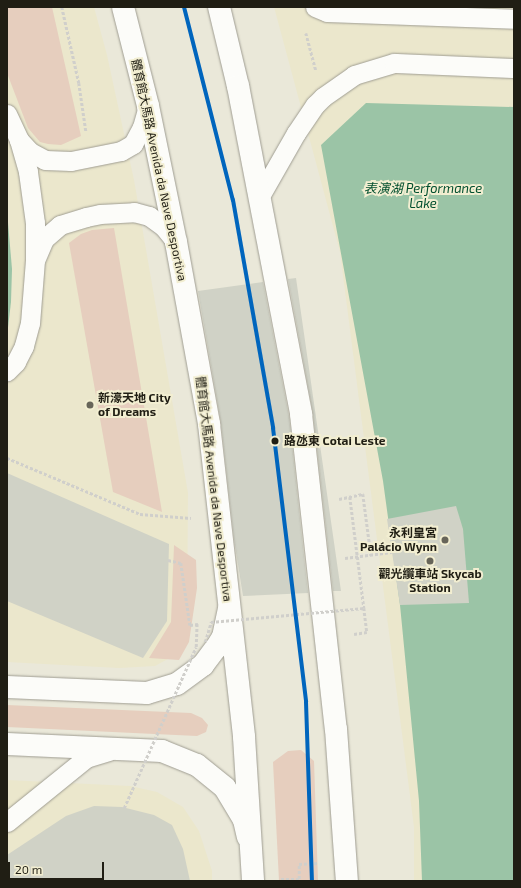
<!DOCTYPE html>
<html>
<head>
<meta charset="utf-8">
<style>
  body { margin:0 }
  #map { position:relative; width:521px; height:888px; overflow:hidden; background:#eae8d9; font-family:"Exo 2","Noto Sans SC",sans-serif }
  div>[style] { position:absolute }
  .built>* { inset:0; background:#ebe7cc }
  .green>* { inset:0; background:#e6cebe }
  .water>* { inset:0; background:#9bc4a6 }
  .building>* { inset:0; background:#d0d2c6 }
  .path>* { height:2.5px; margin-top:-1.25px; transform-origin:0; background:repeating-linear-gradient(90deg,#d0cfcb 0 3px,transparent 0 5px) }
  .roads { filter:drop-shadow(0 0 1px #9f9d92) drop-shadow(0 0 1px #9f9d92) }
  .service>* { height:19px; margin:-9.5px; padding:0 9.5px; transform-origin:9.5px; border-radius:9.5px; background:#fcfcf9 }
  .tertiary>* { height:22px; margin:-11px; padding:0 11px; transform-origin:11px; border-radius:11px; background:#fcfcf9 }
  .secondary>* { height:22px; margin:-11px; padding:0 11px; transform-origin:11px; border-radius:11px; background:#fcfcf9 }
  .path-bridge>* { height:2.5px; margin-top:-1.25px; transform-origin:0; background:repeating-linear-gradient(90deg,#d0cfcb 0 3px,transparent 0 5px) }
  .rail-1>* { height:4px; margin:-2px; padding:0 2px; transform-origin:2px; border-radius:2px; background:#0065bd }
  .dots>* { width:11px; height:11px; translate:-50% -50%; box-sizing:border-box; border:2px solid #f2eed1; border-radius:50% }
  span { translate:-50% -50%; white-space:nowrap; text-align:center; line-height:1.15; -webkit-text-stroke:4px #f2eed1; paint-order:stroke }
  .street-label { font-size:12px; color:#201e14 }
  .poi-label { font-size:12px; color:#201e14; font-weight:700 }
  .left { translate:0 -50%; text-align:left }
  .right { translate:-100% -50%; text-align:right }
  .stop-label { font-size:12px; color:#201e14; font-weight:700 }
  .water-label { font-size:13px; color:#024f2e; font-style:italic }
  .frame { position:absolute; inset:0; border:8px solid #201e14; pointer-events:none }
  .scale { position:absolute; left:8px; top:862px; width:96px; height:18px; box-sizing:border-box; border:2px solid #201e14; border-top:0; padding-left:5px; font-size:12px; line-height:14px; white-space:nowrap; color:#201e14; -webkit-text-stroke:3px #f2eed1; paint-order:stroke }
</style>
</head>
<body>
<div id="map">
  <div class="built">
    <i style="clip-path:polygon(7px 7px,94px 7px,107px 55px,134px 180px,188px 493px,187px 624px,175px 655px,155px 666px,119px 668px,7px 662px)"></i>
    <i style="clip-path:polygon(274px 7px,514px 7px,514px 881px,414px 881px,414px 827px,340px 252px)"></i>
    <i style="clip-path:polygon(7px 780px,130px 786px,157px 792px,183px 807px,199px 831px,212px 871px,212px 881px,7px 881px)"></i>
  </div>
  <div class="green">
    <i style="clip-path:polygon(7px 7px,52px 7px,81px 136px,61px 145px,48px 144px,40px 142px,28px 128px,7px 73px)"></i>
    <i style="clip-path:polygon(114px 228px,162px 512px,113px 492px,69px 243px,81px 234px,92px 230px)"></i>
    <i style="clip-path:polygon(174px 545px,196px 560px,197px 588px,189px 642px,179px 660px,149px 658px,171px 622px)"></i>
    <i style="clip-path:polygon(7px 705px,191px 713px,202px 718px,208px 725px,206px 732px,197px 736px,7px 727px)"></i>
    <i style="clip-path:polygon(301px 750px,314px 761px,318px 881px,279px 881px,273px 762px,288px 751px)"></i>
  </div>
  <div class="water">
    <i style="clip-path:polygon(366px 103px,514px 107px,514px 881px,422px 881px,419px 801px,400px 605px,383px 481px,321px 145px)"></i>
    <i style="clip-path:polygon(7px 211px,12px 269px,11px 302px,7px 336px)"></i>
  </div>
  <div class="building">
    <i style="clip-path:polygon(296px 278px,341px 591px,333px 591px,313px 413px,288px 279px)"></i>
    <i style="clip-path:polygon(263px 282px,289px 416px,308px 593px,243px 596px,234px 539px,221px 423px,198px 291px)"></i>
    <i style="clip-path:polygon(7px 473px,169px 544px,167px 621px,143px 658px,7px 601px)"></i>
    <i style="clip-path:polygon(456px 506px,463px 529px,469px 603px,400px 605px,387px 519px)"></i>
    <i style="clip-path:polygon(94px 806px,122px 807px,154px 815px,172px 825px,183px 849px,190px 881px,7px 881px,7px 855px,66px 816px)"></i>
  </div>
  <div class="path">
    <i style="left:62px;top:7px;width:78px;rotate:77.4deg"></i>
    <i style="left:79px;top:83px;width:49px;rotate:81.7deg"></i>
    <i style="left:306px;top:33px;width:38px;rotate:75deg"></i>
    <i style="left:7px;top:458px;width:144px;rotate:22.8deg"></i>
    <i style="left:140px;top:514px;width:51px;rotate:4.5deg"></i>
    <i style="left:339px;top:499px;width:25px;rotate:-12deg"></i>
    <i style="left:363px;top:494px;width:62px;rotate:82.5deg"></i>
    <i style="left:345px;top:558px;width:47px;rotate:-7.3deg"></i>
    <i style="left:168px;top:560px;width:13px;rotate:13deg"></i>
    <i style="left:181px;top:563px;width:63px;rotate:81.7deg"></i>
    <i style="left:190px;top:625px;width:8px;rotate:-7deg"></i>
    <i style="left:354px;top:634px;width:13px;rotate:-9deg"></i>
    <i style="left:281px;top:879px;width:18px"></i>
    <i style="left:299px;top:879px;width:15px;rotate:-90deg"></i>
    <i style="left:299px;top:864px;width:20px;rotate:-3deg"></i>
  </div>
  <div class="roads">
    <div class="service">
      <i style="left:315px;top:7px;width:13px;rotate:23deg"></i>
      <i style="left:327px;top:12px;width:187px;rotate:2.1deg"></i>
      <i style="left:7px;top:114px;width:29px;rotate:65deg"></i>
      <i style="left:19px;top:140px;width:33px;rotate:74deg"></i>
      <i style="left:28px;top:172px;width:51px;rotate:82.2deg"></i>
      <i style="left:35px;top:223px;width:37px;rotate:90deg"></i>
      <i style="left:35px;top:260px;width:63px;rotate:94.5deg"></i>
      <i style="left:30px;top:323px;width:24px;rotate:105deg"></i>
      <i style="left:24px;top:346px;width:18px;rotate:117deg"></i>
      <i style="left:16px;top:362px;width:13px;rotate:135deg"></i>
      <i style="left:19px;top:140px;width:16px;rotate:47deg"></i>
      <i style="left:30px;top:152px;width:17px;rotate:28deg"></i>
      <i style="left:45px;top:160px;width:26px;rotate:2deg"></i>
      <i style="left:71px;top:161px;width:51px;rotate:-11.3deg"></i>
      <i style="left:121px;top:151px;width:14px;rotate:-30deg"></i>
      <i style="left:133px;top:144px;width:19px;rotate:-62deg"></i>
      <i style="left:142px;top:127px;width:22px;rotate:-74deg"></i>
      <i style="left:260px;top:196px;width:73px;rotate:-60.3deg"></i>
      <i style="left:296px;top:133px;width:34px;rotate:-56deg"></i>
      <i style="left:315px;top:105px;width:11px;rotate:-45deg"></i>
      <i style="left:323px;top:97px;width:38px;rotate:-35deg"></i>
      <i style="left:354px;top:75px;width:42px;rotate:-16.7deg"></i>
      <i style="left:394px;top:63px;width:120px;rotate:2.4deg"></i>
      <i style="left:36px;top:258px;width:21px;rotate:-67deg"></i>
      <i style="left:44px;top:239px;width:21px;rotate:-41deg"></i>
      <i style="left:60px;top:225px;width:27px;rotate:-17deg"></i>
      <i style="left:86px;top:217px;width:14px;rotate:-12deg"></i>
      <i style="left:100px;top:214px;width:34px;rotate:-3deg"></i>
      <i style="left:134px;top:212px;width:16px;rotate:15deg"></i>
      <i style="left:149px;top:216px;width:17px;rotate:36deg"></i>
      <i style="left:163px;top:226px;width:21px;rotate:51deg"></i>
      <i style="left:7px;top:822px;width:102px;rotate:-39deg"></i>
      <i style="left:86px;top:758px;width:24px;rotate:-17deg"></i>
    </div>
    <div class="tertiary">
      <i style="left:7px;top:687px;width:140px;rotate:2.5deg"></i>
      <i style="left:147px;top:693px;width:31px;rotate:-17deg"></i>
      <i style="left:177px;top:684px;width:32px;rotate:-36deg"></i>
      <i style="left:203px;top:665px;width:21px;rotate:-53deg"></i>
      <i style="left:216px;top:648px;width:13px;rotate:-58deg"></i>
      <i style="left:223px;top:637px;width:29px;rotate:-78deg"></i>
      <i style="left:7px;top:744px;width:155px;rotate:2.6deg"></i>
      <i style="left:162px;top:751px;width:38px;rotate:22deg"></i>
      <i style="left:197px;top:765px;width:36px;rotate:39deg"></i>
      <i style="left:225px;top:788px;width:37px;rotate:59deg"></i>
      <i style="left:244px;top:820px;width:17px;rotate:77deg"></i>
    </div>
    <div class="secondary">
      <i style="left:123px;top:7px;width:102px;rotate:75.8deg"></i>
      <i style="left:148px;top:106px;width:139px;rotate:78.4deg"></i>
      <i style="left:176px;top:242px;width:185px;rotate:79.7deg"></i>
      <i style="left:209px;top:424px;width:315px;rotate:83.6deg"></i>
      <i style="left:244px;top:737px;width:144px;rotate:86.4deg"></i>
      <i style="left:219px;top:7px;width:81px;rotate:76.5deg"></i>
      <i style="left:238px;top:86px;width:334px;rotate:79.1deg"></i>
      <i style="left:301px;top:414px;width:317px;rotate:83.7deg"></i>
      <i style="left:336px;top:729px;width:152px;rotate:85.9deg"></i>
    </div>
  </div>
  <div class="path-bridge">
    <i style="left:350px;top:497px;width:112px;rotate:82.8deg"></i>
    <i style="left:205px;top:642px;width:21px;rotate:-73deg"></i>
    <i style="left:211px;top:622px;width:154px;rotate:-5.2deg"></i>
    <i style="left:364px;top:608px;width:24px;rotate:83deg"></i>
    <i style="left:124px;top:808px;width:176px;rotate:-65.9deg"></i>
    <i style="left:196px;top:647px;width:23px;rotate:-88deg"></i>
  </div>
  <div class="rail-1">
    <i style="left:184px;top:7px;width:199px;rotate:75.8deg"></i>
    <i style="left:233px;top:200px;width:231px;rotate:80deg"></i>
    <i style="left:273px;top:428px;width:276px;rotate:83.1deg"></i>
    <i style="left:306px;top:702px;width:179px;rotate:88.1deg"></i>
  </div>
  <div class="dots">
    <i style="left:90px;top:405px;background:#676559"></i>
    <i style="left:275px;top:441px;background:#201e14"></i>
    <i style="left:445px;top:540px;background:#676559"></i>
    <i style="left:430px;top:561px;background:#676559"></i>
  </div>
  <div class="street-label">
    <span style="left:159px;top:170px;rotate:78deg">體育館大馬路 Avenida da Nave Desportiva</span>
    <span style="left:214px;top:489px;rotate:83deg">體育館大馬路 Avenida da Nave Desportiva</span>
  </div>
  <div class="poi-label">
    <span class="left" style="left:98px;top:405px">新濠天地 City<br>of Dreams</span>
    <span class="right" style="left:437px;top:540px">永利皇宮<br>Palácio Wynn</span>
    <span style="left:430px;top:581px">觀光纜車站 Skycab<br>Station</span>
  </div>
  <div class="stop-label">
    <span class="left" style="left:284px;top:441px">路氹東 Cotai Leste</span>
  </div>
  <div class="water-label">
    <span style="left:423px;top:196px">表演湖 Performance<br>Lake</span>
  </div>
  <div class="frame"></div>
  <div class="scale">20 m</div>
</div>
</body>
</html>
